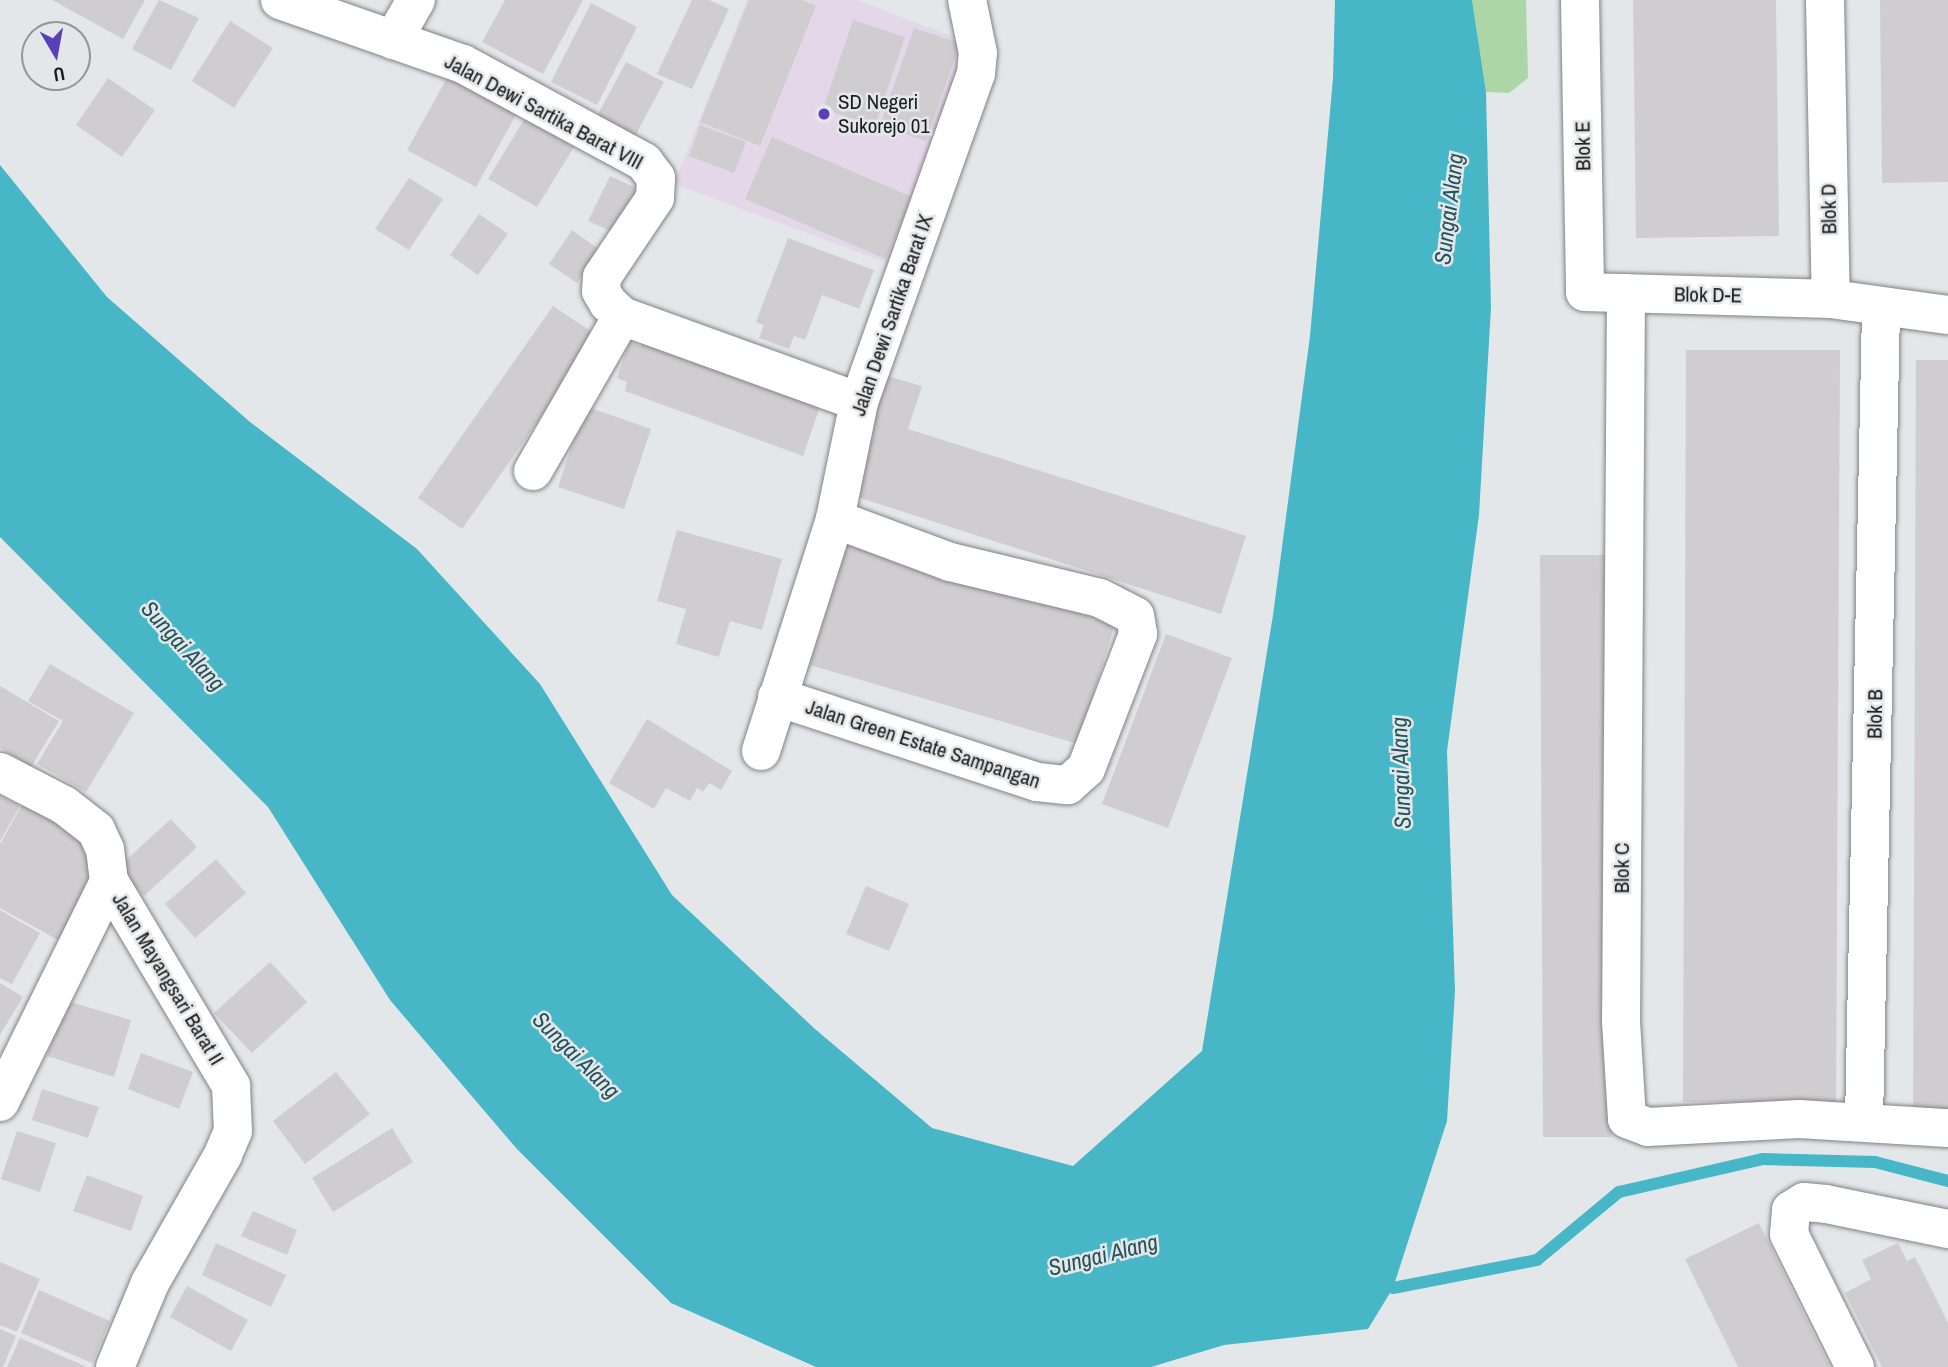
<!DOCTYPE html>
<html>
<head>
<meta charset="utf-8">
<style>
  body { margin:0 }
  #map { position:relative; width:1948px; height:1367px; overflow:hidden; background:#e3e7ea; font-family:"Archivo Narrow",sans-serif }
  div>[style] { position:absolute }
  .education>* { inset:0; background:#e5d7ea }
  .green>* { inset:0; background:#add6a6 }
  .water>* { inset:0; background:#47b6c7 }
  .stream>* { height:12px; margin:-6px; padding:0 6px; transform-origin:6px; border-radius:6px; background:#47b6c7 }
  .building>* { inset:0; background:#d0cdd1 }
  .roads { filter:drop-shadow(0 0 2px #808386) drop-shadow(0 0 2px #808386) }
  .minor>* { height:38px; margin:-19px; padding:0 19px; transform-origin:19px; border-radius:19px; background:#fff }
  .dots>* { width:19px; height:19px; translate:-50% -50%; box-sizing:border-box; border:4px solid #e3e7ea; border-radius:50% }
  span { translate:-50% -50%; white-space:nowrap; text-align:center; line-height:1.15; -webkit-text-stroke:5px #e3e7ea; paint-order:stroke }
  .poi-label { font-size:21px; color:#1b1c1d }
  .left { translate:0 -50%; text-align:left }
  .street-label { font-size:21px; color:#1b1c1d }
  .water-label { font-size:23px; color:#23535a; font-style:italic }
  .north { position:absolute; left:21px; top:21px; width:70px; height:70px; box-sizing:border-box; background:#e3e7ea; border:2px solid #939698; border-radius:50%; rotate:170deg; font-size:19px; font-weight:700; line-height:28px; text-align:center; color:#1b1c1d }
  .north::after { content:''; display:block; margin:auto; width:24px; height:32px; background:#5a3fb7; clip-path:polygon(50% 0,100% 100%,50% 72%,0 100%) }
</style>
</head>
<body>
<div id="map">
  <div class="education">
    <i style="clip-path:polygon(747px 0,857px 0,972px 44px,890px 264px,674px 184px)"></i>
  </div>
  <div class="green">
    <i style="clip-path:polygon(1472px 0,1526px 0,1528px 78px,1509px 93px,1486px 92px)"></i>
  </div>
  <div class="water">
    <i style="clip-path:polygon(1335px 0,1472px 0,1486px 92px,1491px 307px,1479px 515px,1447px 751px,1455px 991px,1447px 1121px,1393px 1288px,1368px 1329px,1224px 1345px,1151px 1367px,816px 1367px,671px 1303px,516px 1148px,390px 1000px,268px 807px,0 537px,0 165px,107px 297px,250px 422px,417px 549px,540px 684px,672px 895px,815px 1029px,932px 1128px,1073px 1166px,1202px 1051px,1273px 615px,1310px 336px,1333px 78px)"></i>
  </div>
  <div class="stream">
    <i style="left:1393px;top:1288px;width:147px;rotate:-11deg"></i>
    <i style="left:1537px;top:1260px;width:107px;rotate:-39.7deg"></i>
    <i style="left:1619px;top:1192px;width:148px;rotate:-12.9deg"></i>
    <i style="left:1763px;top:1159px;width:112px;rotate:1.5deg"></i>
    <i style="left:1875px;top:1162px;width:75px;rotate:14.6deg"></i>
  </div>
  <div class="building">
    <i style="clip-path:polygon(52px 0,145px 0,123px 39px)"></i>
    <i style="clip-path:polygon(159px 0,199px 18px,171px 70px,132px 49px)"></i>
    <i style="clip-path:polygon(505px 0,583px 0,543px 74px,482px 42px)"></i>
    <i style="clip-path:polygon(692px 0,709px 0,729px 9px,692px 89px,657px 74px)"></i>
    <i style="clip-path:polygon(749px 0,801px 0,816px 6px,760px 146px,700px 122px)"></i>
    <i style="clip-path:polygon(1633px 0,1776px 0,1779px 236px,1636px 238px)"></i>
    <i style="clip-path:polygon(1880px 0,1948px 0,1948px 182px,1882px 183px)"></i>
    <i style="clip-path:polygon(591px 3px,637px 27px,597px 105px,551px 82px)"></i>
    <i style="clip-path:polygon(853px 20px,905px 37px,875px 126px,823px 109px)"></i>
    <i style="clip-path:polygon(230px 21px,273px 48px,234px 108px,192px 81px)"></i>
    <i style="clip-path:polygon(914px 28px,960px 43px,926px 141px,880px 125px)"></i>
    <i style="clip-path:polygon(626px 62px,664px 82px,627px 151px,589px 131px)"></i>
    <i style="clip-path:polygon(453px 67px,522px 104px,476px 187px,407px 150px)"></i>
    <i style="clip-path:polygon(108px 78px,155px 110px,122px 157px,76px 125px)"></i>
    <i style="clip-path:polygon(525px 118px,574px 147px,537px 207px,488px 179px)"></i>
    <i style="clip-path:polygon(700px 125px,746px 142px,734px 173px,689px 156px)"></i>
    <i style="clip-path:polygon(772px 137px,912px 197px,886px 259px,745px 199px)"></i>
    <i style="clip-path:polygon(610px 176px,643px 191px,621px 236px,588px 221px)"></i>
    <i style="clip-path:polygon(409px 178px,443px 199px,409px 250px,375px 229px)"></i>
    <i style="clip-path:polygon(479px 214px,508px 234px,478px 275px,450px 255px)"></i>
    <i style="clip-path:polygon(572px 230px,600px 250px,577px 283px,549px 264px)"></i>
    <i style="clip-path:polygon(788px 238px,874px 270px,859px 309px,822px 295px,805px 340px,794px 336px,789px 349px,759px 338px,764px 325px,756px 322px)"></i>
    <i style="clip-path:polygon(553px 306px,598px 336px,462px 529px,418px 498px)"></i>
    <i style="clip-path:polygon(645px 335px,823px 398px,803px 456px,625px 391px,627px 382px,617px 378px,629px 342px,641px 346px)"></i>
    <i style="clip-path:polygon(1686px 350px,1840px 350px,1836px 1102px,1683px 1102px)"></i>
    <i style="clip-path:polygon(1916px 360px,1948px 360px,1948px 1112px,1913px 1112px)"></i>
    <i style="clip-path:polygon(887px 376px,922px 386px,908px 429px,1246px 536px,1221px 614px,848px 494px)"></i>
    <i style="clip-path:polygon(585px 406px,651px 429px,624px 509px,558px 487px)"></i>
    <i style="clip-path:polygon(677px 530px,782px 559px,762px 630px,730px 621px,719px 657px,676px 644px,686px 609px,657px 601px)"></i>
    <i style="clip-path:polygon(847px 544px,1115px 624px,1078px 744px,810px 665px)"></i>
    <i style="clip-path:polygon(1540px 555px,1610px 555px,1612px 1137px,1543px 1137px)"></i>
    <i style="clip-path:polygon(1166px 634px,1232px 658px,1168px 828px,1102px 804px)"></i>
    <i style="clip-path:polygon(50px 664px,134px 713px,86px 792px,37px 764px,63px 721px,28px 701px)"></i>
    <i style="clip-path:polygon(0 686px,59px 721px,31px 767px,0 748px)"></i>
    <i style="clip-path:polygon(647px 719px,732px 771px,721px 790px,709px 783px,703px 792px,697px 788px,690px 801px,666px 788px,654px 809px,609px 783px)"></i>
    <i style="clip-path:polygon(0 796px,20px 806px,0 841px)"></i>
    <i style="clip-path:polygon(24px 801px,84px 835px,98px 874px,58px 940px,0 908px,0 844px)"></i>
    <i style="clip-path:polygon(171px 819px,197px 847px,144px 896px,117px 868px)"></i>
    <i style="clip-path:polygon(216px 859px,246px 893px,195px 938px,165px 904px)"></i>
    <i style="clip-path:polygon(866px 886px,909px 904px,889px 951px,846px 934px)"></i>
    <i style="clip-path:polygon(0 910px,40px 933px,12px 984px,0 978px)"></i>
    <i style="clip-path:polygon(270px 962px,307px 1002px,252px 1053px,214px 1013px)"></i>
    <i style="clip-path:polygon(0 983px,23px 997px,0 1035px)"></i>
    <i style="clip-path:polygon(64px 1000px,131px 1020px,114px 1077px,47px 1056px)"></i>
    <i style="clip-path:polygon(141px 1053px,193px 1072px,179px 1109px,128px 1089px)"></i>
    <i style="clip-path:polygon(336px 1072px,370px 1114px,305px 1164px,273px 1121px)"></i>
    <i style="clip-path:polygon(42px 1089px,99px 1107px,88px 1138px,32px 1120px)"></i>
    <i style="clip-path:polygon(392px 1128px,413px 1162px,333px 1212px,312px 1178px)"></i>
    <i style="clip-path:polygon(17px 1131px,56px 1143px,40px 1192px,1px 1179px)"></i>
    <i style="clip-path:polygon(87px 1175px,143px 1196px,131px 1231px,73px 1211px)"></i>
    <i style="clip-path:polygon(253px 1211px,297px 1230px,287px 1255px,241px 1236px)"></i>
    <i style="clip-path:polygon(1759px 1223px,1789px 1284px,1830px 1367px,1738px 1367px,1685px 1259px)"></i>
    <i style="clip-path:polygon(216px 1243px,286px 1275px,271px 1307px,202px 1275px)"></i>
    <i style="clip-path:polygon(1898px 1243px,1907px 1261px,1915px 1257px,1948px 1323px,1948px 1367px,1882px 1367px,1845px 1293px,1871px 1279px,1862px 1260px)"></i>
    <i style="clip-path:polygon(0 1262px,40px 1279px,17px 1332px,0 1325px)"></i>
    <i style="clip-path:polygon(187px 1286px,248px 1320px,231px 1351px,170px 1317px)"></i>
    <i style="clip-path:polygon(39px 1290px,110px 1321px,92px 1363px,21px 1333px)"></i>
    <i style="clip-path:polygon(0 1329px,16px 1336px,3px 1367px,0 1367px)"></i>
    <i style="clip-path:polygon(20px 1338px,87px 1367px,7px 1367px)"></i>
  </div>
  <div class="roads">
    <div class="minor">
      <i style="left:280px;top:0;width:194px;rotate:19.3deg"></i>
      <i style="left:463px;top:64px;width:206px;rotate:28.4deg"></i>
      <i style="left:644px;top:162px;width:20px;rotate:53deg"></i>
      <i style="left:656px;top:178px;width:20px;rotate:93deg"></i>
      <i style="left:655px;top:198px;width:95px;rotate:123.9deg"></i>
      <i style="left:602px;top:277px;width:14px;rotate:94deg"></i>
      <i style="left:601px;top:291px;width:14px;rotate:60deg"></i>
      <i style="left:608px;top:303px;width:19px;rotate:43deg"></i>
      <i style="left:622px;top:316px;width:252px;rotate:19.9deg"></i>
      <i style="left:1580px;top:0;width:292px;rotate:89deg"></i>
      <i style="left:1585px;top:292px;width:246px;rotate:1.6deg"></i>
      <i style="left:1825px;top:0;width:299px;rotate:88.9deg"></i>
      <i style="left:1831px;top:299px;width:118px;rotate:7.8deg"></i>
      <i style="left:393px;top:40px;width:46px;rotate:-60.1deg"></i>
      <i style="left:1626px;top:293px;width:728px;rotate:90.39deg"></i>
      <i style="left:1621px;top:1021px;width:98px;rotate:86.5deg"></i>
      <i style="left:1627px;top:1119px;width:22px;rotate:21deg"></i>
      <i style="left:1648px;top:1127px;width:151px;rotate:-3deg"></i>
      <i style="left:1799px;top:1119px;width:149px;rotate:3.5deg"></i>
      <i style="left:533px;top:471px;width:179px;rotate:-60.1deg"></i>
      <i style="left:777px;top:697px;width:274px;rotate:18.1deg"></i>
      <i style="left:1037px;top:782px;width:31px;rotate:6deg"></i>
      <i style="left:1068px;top:785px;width:24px;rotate:-42deg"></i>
      <i style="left:1086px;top:769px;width:145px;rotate:-68.9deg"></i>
      <i style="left:1138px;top:634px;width:18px;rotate:-99deg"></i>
      <i style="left:1135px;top:616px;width:39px;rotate:-153deg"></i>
      <i style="left:1100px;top:598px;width:154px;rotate:-166.5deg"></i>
      <i style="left:950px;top:562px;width:123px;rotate:-159.5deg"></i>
      <i style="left:761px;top:751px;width:244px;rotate:-72.3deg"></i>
      <i style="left:835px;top:519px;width:119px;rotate:-78.4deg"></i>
      <i style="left:859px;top:402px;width:348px;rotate:-70.4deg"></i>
      <i style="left:976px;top:74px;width:21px;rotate:-85deg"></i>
      <i style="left:978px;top:53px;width:54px;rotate:-101.7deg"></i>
      <i style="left:0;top:772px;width:72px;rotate:27.3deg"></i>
      <i style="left:64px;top:805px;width:41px;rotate:38deg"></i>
      <i style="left:96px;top:830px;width:21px;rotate:65deg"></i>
      <i style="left:105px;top:849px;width:32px;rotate:83deg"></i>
      <i style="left:109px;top:881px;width:239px;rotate:59.2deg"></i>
      <i style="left:231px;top:1086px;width:45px;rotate:87.5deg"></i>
      <i style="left:233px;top:1131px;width:26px;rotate:113deg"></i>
      <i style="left:223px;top:1155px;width:147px;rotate:119.7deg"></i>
      <i style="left:150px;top:1283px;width:91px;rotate:112.6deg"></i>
      <i style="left:0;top:1102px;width:246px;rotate:-63.7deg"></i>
      <i style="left:1864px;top:1121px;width:814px;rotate:-88.8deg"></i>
      <i style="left:1855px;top:1367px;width:148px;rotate:-116.4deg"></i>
      <i style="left:1789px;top:1234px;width:24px;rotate:-85deg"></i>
      <i style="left:1791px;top:1210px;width:15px;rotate:-32deg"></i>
      <i style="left:1804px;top:1202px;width:22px;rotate:5deg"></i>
      <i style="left:1826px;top:1204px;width:125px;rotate:11.6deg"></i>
    </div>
  </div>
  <div class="dots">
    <i style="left:824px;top:114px;background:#5a3fb7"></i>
  </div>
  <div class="poi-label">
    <span class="left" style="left:838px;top:114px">SD Negeri<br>Sukorejo 01</span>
  </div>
  <div class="street-label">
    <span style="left:544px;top:112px;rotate:28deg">Jalan Dewi Sartika Barat VIII</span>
    <span style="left:1583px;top:146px;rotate:-91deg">Blok E</span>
    <span style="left:1829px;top:209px;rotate:-91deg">Blok D</span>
    <span style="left:1708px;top:295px;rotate:1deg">Blok D-E</span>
    <span style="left:892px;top:315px;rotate:-71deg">Jalan Dewi Sartika Barat IX</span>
    <span style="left:1875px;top:714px;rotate:-89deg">Blok B</span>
    <span style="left:923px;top:744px;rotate:18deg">Jalan Green Estate Sampangan</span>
    <span style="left:1622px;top:868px;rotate:-90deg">Blok C</span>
    <span style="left:168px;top:979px;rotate:59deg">Jalan Mayangsari Barat II</span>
  </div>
  <div class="water-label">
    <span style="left:1449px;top:209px;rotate:-83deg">Sungai Alang</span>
    <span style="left:183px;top:646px;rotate:48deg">Sungai Alang</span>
    <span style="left:1401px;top:773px;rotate:-92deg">Sungai Alang</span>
    <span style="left:576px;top:1055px;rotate:45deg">Sungai Alang</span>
    <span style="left:1103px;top:1255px;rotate:-14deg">Sungai Alang</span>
  </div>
  <div class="north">U</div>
</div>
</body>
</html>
